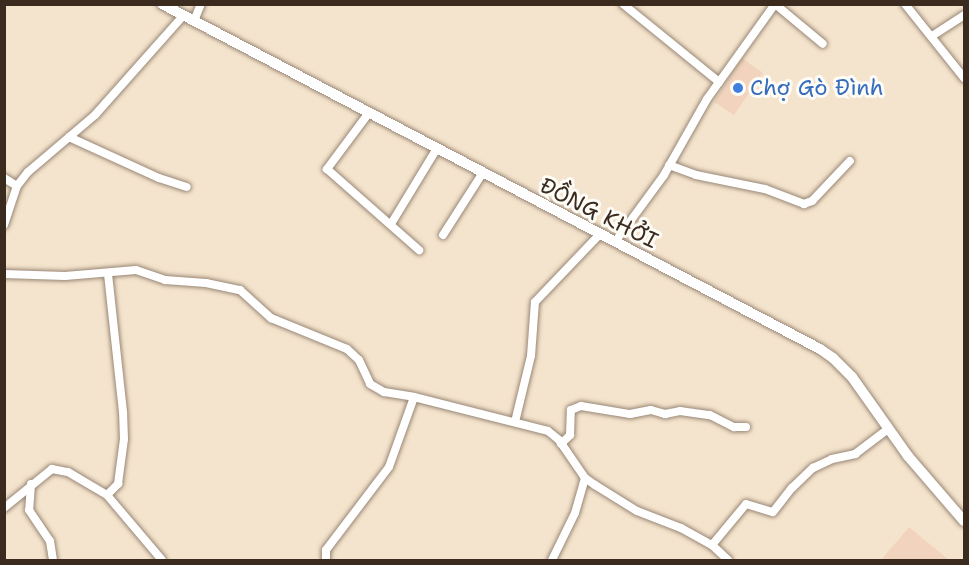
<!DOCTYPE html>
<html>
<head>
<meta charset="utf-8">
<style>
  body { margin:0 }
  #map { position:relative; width:969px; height:565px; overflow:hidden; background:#f5e4cd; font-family:"Shantell Sans",sans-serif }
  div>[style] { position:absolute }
  .built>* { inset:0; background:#f2d4be }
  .roads { filter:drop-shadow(0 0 2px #988776) drop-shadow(0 0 2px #988776) }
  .minor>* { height:8px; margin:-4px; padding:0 4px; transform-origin:4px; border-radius:4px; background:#fff }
  .major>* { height:10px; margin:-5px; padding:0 5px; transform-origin:5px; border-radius:5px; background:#fff }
  .dots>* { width:16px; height:16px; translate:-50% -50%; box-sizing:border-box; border:3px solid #fdfcf7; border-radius:50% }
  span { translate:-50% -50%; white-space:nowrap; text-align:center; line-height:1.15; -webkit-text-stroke:6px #fdfcf7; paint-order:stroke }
  .shop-label { font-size:22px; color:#366cbe }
  .left { translate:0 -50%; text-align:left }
  .street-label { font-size:22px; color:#3b2a1e }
  .frame { position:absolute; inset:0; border:6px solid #3b2a1e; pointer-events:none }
</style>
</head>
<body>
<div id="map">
  <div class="built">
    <i style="clip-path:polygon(742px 58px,763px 73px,734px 115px,714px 102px)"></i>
    <i style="clip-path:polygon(909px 527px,949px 560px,881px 560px)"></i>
  </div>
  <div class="roads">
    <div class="minor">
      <i style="left:623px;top:4px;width:124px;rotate:39.1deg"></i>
      <i style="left:775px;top:4px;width:62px;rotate:39.8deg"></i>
      <i style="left:905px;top:4px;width:95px;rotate:51.4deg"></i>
      <i style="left:194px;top:21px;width:18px;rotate:-68deg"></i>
      <i style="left:932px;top:36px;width:38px;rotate:-33deg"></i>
      <i style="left:368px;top:114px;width:69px;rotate:126.7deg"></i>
      <i style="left:327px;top:169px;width:123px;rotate:41.4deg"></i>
      <i style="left:69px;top:137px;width:99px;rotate:24.5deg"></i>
      <i style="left:159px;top:178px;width:29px;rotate:18deg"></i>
      <i style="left:669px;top:165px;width:29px;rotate:20deg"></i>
      <i style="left:696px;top:175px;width:70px;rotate:11.5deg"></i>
      <i style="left:765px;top:189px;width:42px;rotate:21deg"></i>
      <i style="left:804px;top:204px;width:9px;rotate:-21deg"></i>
      <i style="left:812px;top:201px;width:55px;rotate:-46.5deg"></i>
      <i style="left:4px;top:178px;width:15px;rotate:32deg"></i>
      <i style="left:391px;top:224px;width:87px;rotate:-58.7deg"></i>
      <i style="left:4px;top:225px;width:41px;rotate:-71.6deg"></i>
      <i style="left:17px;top:186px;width:18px;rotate:-52deg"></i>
      <i style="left:28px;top:172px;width:88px;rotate:-40.4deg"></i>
      <i style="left:95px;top:115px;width:132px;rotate:-48.4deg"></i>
      <i style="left:443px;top:235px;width:72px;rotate:-57.4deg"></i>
      <i style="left:615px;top:242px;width:83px;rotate:-53.8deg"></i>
      <i style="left:664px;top:175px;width:87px;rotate:-60.5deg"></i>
      <i style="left:707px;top:99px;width:117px;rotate:-54.4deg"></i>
      <i style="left:4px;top:274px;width:61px;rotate:1.9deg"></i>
      <i style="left:65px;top:276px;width:71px;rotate:-4.8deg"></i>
      <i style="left:136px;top:270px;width:31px;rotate:19deg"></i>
      <i style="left:165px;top:280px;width:41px;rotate:4.2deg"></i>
      <i style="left:206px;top:283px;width:35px;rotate:12deg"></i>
      <i style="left:240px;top:290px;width:42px;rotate:42.1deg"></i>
      <i style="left:271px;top:318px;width:82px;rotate:22.2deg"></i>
      <i style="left:347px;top:349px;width:16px;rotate:43deg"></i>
      <i style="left:359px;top:360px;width:26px;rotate:65deg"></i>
      <i style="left:370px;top:384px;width:16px;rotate:30deg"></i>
      <i style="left:384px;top:392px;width:30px;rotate:9deg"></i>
      <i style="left:414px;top:397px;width:138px;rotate:14.2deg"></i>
      <i style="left:548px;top:431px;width:14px;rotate:39deg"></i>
      <i style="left:559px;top:440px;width:46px;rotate:55.6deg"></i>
      <i style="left:585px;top:478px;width:12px;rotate:35deg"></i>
      <i style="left:595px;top:485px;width:49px;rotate:31.8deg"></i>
      <i style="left:637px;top:511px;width:47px;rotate:21.1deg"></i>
      <i style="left:681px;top:528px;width:35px;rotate:29deg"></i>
      <i style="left:712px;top:545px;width:22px;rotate:43deg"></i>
      <i style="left:515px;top:422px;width:68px;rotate:-76.4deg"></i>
      <i style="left:531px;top:356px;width:54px;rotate:-85.8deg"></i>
      <i style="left:535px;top:302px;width:93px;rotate:-46.3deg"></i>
      <i style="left:561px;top:444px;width:13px;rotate:-45deg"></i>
      <i style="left:570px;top:435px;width:25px;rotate:-88deg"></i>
      <i style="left:571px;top:410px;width:11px;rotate:-22deg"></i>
      <i style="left:581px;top:406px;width:50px;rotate:9.3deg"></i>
      <i style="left:630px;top:414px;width:21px;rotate:-11deg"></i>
      <i style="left:651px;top:410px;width:15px;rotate:16deg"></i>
      <i style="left:665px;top:414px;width:15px;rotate:-11deg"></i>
      <i style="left:680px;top:411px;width:30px;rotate:8deg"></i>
      <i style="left:710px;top:415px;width:27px;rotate:27deg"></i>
      <i style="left:734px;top:427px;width:12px"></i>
      <i style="left:31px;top:484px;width:26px;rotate:94deg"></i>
      <i style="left:29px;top:510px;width:37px;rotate:56deg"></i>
      <i style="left:50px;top:541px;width:19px;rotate:81deg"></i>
      <i style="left:107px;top:495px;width:85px;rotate:49.8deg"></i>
      <i style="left:4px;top:508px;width:62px;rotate:-39.1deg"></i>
      <i style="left:52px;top:469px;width:16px;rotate:11deg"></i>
      <i style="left:68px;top:472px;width:45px;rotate:30.5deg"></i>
      <i style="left:107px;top:495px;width:16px;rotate:-45deg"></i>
      <i style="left:118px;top:484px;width:45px;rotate:-82.4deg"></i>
      <i style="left:124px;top:439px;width:27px;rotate:-92deg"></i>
      <i style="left:123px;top:412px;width:140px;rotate:-96.2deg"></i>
      <i style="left:712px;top:545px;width:53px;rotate:-50.3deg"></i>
      <i style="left:746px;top:504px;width:28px;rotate:17deg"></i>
      <i style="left:773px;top:512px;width:31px;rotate:-52deg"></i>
      <i style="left:792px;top:488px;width:29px;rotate:-44deg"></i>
      <i style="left:813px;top:468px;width:21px;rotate:-25deg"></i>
      <i style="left:832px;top:459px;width:24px;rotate:-12deg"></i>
      <i style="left:855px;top:454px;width:41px;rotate:-37.1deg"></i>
      <i style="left:326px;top:560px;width:10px;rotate:-90deg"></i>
      <i style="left:326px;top:550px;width:104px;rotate:-52.8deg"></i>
      <i style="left:389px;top:467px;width:74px;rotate:-70.3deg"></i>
      <i style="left:552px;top:560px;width:52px;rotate:-63.9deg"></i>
      <i style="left:575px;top:513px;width:36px;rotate:-74deg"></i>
    </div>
    <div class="major">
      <i style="left:162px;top:4px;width:743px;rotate:27.67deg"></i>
      <i style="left:820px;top:349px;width:16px;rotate:35deg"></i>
      <i style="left:833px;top:358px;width:27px;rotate:45deg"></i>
      <i style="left:852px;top:377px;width:97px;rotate:54.7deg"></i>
      <i style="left:908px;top:456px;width:86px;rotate:49.3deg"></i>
    </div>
  </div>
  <div class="dots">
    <i style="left:738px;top:88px;background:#3f7fe0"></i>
  </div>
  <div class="shop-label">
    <span class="left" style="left:750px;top:88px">Chợ Gò Đình</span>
  </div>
  <div class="street-label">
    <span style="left:599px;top:213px;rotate:27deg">ĐỒNG KHỞI</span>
  </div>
  <div class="frame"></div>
</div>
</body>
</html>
